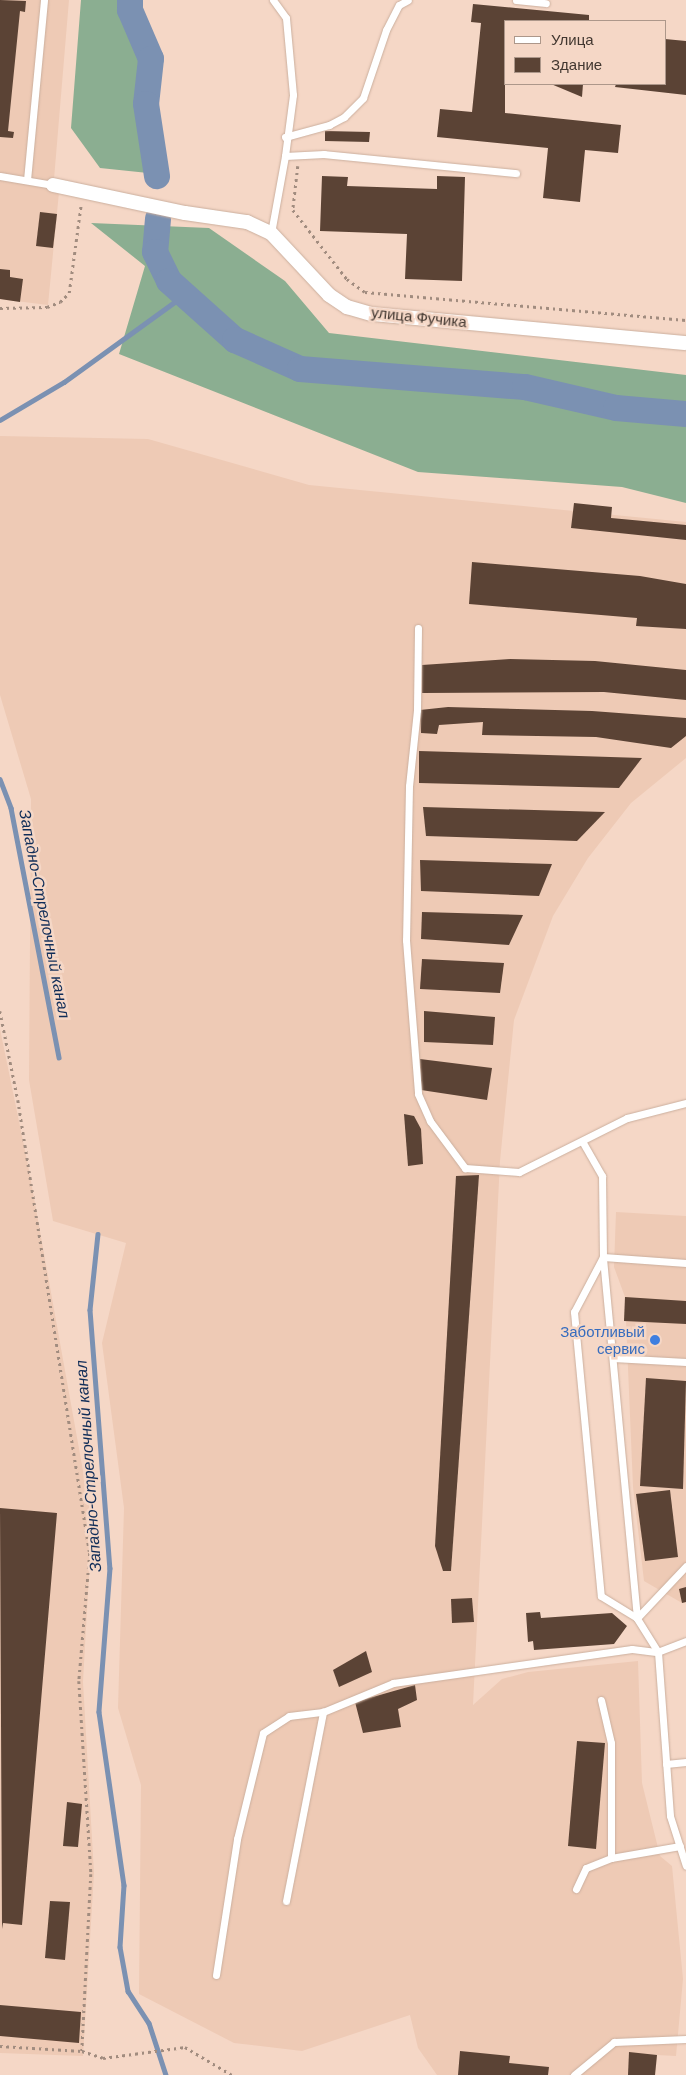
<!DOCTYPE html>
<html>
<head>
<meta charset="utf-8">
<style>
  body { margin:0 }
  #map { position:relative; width:686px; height:2075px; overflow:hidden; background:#f5d7c6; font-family:Arial,sans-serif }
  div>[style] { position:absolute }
  .built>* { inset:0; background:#eecab5 }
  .forest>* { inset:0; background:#8bae91 }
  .stream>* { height:4.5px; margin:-2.25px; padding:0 2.25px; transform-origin:2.25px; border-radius:2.25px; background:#7b91b2 }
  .river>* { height:26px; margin:-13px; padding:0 13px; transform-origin:13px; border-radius:13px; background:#7b91b2 }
  .building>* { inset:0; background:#5b4335 }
  .path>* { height:2.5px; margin-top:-1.25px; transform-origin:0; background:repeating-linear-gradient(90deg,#a18c7f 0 2.5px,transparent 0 6.5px) }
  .roads { filter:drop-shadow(0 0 1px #cbaf9e) drop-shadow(0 0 1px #cbaf9e) }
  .service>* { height:7px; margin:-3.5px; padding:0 3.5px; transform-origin:3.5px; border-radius:3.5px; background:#fff }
  .minor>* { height:14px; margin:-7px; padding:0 7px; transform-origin:7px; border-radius:7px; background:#fff }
  .dots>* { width:14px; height:14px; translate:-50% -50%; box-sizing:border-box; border:2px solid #f5d7c6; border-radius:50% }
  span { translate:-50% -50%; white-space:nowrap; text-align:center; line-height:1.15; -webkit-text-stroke:5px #f5d7c6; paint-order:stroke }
  .street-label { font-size:15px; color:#423730 }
  .shop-label { font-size:15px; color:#366cbe }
  .right { translate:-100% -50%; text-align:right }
  .water-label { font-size:16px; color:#102d58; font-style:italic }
  .legend { position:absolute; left:504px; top:20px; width:162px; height:65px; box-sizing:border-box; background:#f5d7c6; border:1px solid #ad978a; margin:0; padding:6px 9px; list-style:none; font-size:15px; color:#423730 }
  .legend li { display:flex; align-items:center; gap:10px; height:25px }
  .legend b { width:25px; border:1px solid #ad978a }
</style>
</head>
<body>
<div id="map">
  <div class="built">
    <i style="clip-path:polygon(0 0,69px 0,53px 191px,59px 192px,48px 305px,0 299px)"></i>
    <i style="clip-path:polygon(0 436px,148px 439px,309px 485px,686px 522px,686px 758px,631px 803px,588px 858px,553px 916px,514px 1020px,500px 1161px,473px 1705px,502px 1679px,528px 1672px,638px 1661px,642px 1783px,660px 1856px,672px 1866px,683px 1979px,676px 2056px,657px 2055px,655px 2075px,437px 2075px,418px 2048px,410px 2015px,302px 2051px,234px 2043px,139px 1994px,141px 1785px,118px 1708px,124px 1508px,102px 1343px,126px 1243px,53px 1221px,29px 1080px,31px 799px,0 695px)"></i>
    <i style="clip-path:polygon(0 1029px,29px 1170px,92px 1521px,83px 1682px,94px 1873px,83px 2056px,0 2053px)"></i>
    <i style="clip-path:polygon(616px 1212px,686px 1216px,686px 1602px,682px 1603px,644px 1581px,633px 1487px,625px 1297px,614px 1267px)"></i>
  </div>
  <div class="forest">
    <i style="clip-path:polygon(81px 0,123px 0,122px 19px,139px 61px,148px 173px,100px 168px,71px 128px)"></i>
    <i style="clip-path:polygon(91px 223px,209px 228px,285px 281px,329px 333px,686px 375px,686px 503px,622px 487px,418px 472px,119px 354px,145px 266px)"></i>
  </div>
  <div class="stream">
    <i style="left:0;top:420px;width:74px;rotate:-30.7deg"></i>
    <i style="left:64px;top:382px;width:148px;rotate:-35.9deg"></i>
    <i style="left:0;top:779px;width:31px;rotate:69deg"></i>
    <i style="left:11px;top:808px;width:254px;rotate:79.1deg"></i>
    <i style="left:98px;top:1234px;width:76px;rotate:96deg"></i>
    <i style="left:90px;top:1310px;width:259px;rotate:85.6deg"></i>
    <i style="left:110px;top:1568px;width:144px;rotate:94.4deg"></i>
    <i style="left:99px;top:1712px;width:175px;rotate:81.8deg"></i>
    <i style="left:124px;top:1885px;width:62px;rotate:93.7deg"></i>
    <i style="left:120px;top:1947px;width:45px;rotate:79.7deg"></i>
    <i style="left:128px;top:1991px;width:38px;rotate:57deg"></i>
    <i style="left:149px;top:2023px;width:55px;rotate:71.9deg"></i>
  </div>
  <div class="river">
    <i style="left:130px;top:0;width:10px;rotate:90deg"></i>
    <i style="left:130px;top:10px;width:53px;rotate:66.8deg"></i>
    <i style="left:151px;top:59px;width:45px;rotate:96.3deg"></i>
    <i style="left:146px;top:104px;width:73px;rotate:81.3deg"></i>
    <i style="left:158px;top:219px;width:33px;rotate:95deg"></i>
    <i style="left:155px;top:252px;width:32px;rotate:64deg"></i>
    <i style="left:169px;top:281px;width:89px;rotate:41.8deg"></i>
    <i style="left:235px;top:340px;width:71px;rotate:24deg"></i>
    <i style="left:300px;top:369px;width:226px;rotate:4.6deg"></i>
    <i style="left:525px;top:387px;width:93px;rotate:13deg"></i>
    <i style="left:616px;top:408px;width:70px;rotate:4.9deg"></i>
  </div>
  <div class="building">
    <i style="clip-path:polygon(0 0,26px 1px,25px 12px,20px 11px,8px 131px,14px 132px,13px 138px,0 137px)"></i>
    <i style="clip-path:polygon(473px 4px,589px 15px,589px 21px,505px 21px,505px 113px,621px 125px,618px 153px,585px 150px,580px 202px,543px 198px,548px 148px,437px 137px,440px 109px,472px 112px,481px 23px,471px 22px)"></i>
    <i style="clip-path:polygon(665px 39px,686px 41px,686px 95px,615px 87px,616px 84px,665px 84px)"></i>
    <i style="clip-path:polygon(551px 84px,583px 84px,582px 97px)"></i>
    <i style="clip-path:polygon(325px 131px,370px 132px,369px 142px,325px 141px)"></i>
    <i style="clip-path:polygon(322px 176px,348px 177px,347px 186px,437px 189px,437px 176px,465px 177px,462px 281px,405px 279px,407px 234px,320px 231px)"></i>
    <i style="clip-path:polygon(40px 212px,57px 214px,53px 248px,36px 246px)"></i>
    <i style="clip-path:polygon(0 269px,10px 270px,10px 277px,23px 279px,20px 302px,0 299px)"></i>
    <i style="clip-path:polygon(574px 503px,612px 507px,611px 518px,686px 525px,686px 540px,571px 528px)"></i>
    <i style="clip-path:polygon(472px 562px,640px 576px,686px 584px,686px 629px,636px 626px,637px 618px,469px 604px)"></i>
    <i style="clip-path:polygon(510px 659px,595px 661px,686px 670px,686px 700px,604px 692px,422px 693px,422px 665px)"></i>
    <i style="clip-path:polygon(448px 707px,592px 711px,686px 718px,686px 736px,671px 748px,596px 737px,482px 735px,483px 722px,439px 725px,437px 734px,421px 733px,420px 710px)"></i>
    <i style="clip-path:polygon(419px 751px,642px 758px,619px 788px,419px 783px)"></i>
    <i style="clip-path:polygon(423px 807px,605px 812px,577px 841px,426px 836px)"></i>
    <i style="clip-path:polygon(420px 860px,552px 864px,539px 896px,421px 891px)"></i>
    <i style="clip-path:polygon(422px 912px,523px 915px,509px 945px,421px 939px)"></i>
    <i style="clip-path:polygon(422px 959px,504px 963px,500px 993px,420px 989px)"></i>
    <i style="clip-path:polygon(424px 1011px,495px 1017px,493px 1045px,424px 1042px)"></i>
    <i style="clip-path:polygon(420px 1059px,492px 1068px,487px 1100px,421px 1090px)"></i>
    <i style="clip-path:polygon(404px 1114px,414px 1116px,421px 1129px,423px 1164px,408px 1166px)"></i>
    <i style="clip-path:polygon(479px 1175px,451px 1571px,443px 1571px,435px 1546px,456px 1176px)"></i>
    <i style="clip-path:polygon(625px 1297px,686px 1301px,686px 1324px,624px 1321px)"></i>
    <i style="clip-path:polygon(646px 1378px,686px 1381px,683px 1489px,640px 1486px)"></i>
    <i style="clip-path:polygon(670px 1490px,678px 1557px,645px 1561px,636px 1494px)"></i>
    <i style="clip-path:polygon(0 1508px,57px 1513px,22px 1925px,3px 1923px,2px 1929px)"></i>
    <i style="clip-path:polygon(686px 1587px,686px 1602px,682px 1603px,679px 1589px)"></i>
    <i style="clip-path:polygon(472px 1598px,474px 1622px,452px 1623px,451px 1599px)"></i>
    <i style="clip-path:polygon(540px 1612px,541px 1618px,612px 1613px,627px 1626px,614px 1644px,534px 1650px,533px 1641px,528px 1642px,526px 1613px)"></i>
    <i style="clip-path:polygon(366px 1651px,372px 1672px,339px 1687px,333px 1670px)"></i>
    <i style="clip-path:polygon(415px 1685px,417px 1700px,398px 1709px,401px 1727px,363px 1733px,355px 1702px)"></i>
    <i style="clip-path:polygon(577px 1741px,605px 1743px,596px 1849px,568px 1846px)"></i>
    <i style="clip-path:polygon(67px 1802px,82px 1804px,78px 1847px,63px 1846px)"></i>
    <i style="clip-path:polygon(50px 1901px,70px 1902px,65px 1960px,45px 1958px)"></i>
    <i style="clip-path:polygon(0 2005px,81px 2012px,79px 2043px,0 2036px)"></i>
    <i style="clip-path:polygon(460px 2051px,510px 2056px,509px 2063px,549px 2067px,548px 2075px,458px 2075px)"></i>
    <i style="clip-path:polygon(629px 2052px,657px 2055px,655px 2075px,628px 2075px)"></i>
  </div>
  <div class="path">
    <i style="left:298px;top:166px;width:44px;rotate:96.5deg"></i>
    <i style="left:293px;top:210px;width:88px;rotate:52deg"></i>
    <i style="left:347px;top:279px;width:22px;rotate:36deg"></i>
    <i style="left:365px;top:292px;width:322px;rotate:5deg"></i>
    <i style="left:0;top:308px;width:47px;rotate:-1.2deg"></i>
    <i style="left:47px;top:307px;width:14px;rotate:-21deg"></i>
    <i style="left:60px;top:302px;width:13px;rotate:-45deg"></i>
    <i style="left:69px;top:293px;width:90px;rotate:-82.3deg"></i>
    <i style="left:0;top:1011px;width:91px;rotate:78.6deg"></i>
    <i style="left:18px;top:1100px;width:459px;rotate:81deg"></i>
    <i style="left:90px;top:1553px;width:128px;rotate:94.9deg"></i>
    <i style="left:79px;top:1681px;width:193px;rotate:86.4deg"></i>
    <i style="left:91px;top:1874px;width:177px;rotate:92.9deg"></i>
    <i style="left:0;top:2046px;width:82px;rotate:3.5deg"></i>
    <i style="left:82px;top:2051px;width:22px;rotate:18deg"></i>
    <i style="left:103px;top:2058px;width:83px;rotate:-7.6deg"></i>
    <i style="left:185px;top:2047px;width:55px;rotate:30.8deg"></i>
  </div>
  <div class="roads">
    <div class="service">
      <i style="left:273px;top:0;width:22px;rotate:54deg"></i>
      <i style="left:286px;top:18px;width:77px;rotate:84.8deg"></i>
      <i style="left:293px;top:95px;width:62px;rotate:97.5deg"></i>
      <i style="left:516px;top:0;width:30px;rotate:6deg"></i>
      <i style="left:285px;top:137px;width:46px;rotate:-15.3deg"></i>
      <i style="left:329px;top:125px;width:17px;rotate:-28deg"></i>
      <i style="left:344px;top:117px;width:27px;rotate:-45deg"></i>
      <i style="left:363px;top:98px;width:72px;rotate:-71.3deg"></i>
      <i style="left:386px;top:30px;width:28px;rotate:-63deg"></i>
      <i style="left:399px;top:5px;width:10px;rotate:-29deg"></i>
      <i style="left:0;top:176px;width:54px;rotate:9.6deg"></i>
      <i style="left:27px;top:180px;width:181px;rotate:-84.6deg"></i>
      <i style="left:271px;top:233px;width:78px;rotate:-79.7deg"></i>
      <i style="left:285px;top:156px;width:39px;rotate:-3deg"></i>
      <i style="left:324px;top:154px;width:193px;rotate:5.7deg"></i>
      <i style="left:418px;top:628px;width:82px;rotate:90.7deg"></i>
      <i style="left:417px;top:710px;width:76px;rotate:96deg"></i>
      <i style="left:409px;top:786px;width:154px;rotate:91.1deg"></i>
      <i style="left:406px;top:940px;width:154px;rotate:85.5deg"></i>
      <i style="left:418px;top:1094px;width:30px;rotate:66deg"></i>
      <i style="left:430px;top:1121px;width:59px;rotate:53.3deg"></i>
      <i style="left:465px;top:1168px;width:54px;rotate:4.2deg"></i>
      <i style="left:519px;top:1172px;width:121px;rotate:-26.6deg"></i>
      <i style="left:627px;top:1118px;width:61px;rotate:-14.3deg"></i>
      <i style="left:686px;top:1263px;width:83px;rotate:-175.9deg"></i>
      <i style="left:603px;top:1257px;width:62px;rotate:117.8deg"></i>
      <i style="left:574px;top:1312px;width:285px;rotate:84.6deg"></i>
      <i style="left:601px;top:1596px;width:42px;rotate:31.4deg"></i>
      <i style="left:637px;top:1618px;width:71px;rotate:-46.7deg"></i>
      <i style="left:613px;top:1358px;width:73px;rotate:3.1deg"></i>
      <i style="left:686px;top:1641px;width:30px;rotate:159deg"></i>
      <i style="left:658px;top:1652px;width:164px;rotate:85.8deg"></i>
      <i style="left:670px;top:1816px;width:52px;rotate:72.3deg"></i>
      <i style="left:601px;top:1700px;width:44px;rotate:76.9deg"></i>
      <i style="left:611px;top:1743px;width:115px;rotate:90deg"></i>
      <i style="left:666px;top:1764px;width:20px;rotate:-6deg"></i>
      <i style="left:576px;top:1889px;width:23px;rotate:-65deg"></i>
      <i style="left:586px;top:1868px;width:27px;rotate:-22deg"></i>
      <i style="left:611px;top:1858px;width:70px;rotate:-9.9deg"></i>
      <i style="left:286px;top:1901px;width:193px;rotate:-78.9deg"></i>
      <i style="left:216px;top:1975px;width:138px;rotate:-81.2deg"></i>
      <i style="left:237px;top:1839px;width:109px;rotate:-76.2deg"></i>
      <i style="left:263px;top:1733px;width:31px;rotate:-33deg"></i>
      <i style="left:289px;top:1716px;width:34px;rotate:-7deg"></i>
      <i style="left:323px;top:1712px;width:76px;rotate:-22.5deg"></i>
      <i style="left:393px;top:1683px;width:241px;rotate:-8.1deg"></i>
      <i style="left:632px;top:1649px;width:26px;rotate:7deg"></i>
      <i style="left:658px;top:1652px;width:40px;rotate:-122deg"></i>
      <i style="left:637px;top:1618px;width:363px;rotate:-95.4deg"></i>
      <i style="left:603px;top:1257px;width:81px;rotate:-90.7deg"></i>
      <i style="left:602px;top:1176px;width:40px;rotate:-119.7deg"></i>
      <i style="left:574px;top:2075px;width:52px;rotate:-39.5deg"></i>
      <i style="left:614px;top:2042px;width:72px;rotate:-2.4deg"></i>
    </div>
    <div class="minor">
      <i style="left:53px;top:185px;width:135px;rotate:12deg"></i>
      <i style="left:185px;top:213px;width:63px;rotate:8.3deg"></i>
      <i style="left:247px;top:222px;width:26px;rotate:25deg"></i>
      <i style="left:271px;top:233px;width:85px;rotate:46.9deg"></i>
      <i style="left:329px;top:295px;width:22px;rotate:34deg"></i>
      <i style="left:347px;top:307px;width:26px;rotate:16deg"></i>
      <i style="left:372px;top:314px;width:315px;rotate:5.3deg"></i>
    </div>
  </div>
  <div class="dots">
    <i style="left:655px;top:1340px;background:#3f7fe0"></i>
  </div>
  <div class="street-label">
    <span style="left:419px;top:317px;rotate:6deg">улица Фучика</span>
  </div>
  <div class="shop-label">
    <span class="right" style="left:645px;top:1340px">Заботливый<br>сервис</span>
  </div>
  <div class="water-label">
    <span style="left:44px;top:914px;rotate:79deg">Западно-Стрелочный канал</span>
    <span style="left:89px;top:1466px;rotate:-94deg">Западно-Стрелочный канал</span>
  </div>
  <ul class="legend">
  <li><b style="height:6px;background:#fff"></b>Улица</li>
  <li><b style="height:14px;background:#5b4335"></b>Здание</li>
  </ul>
</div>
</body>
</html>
